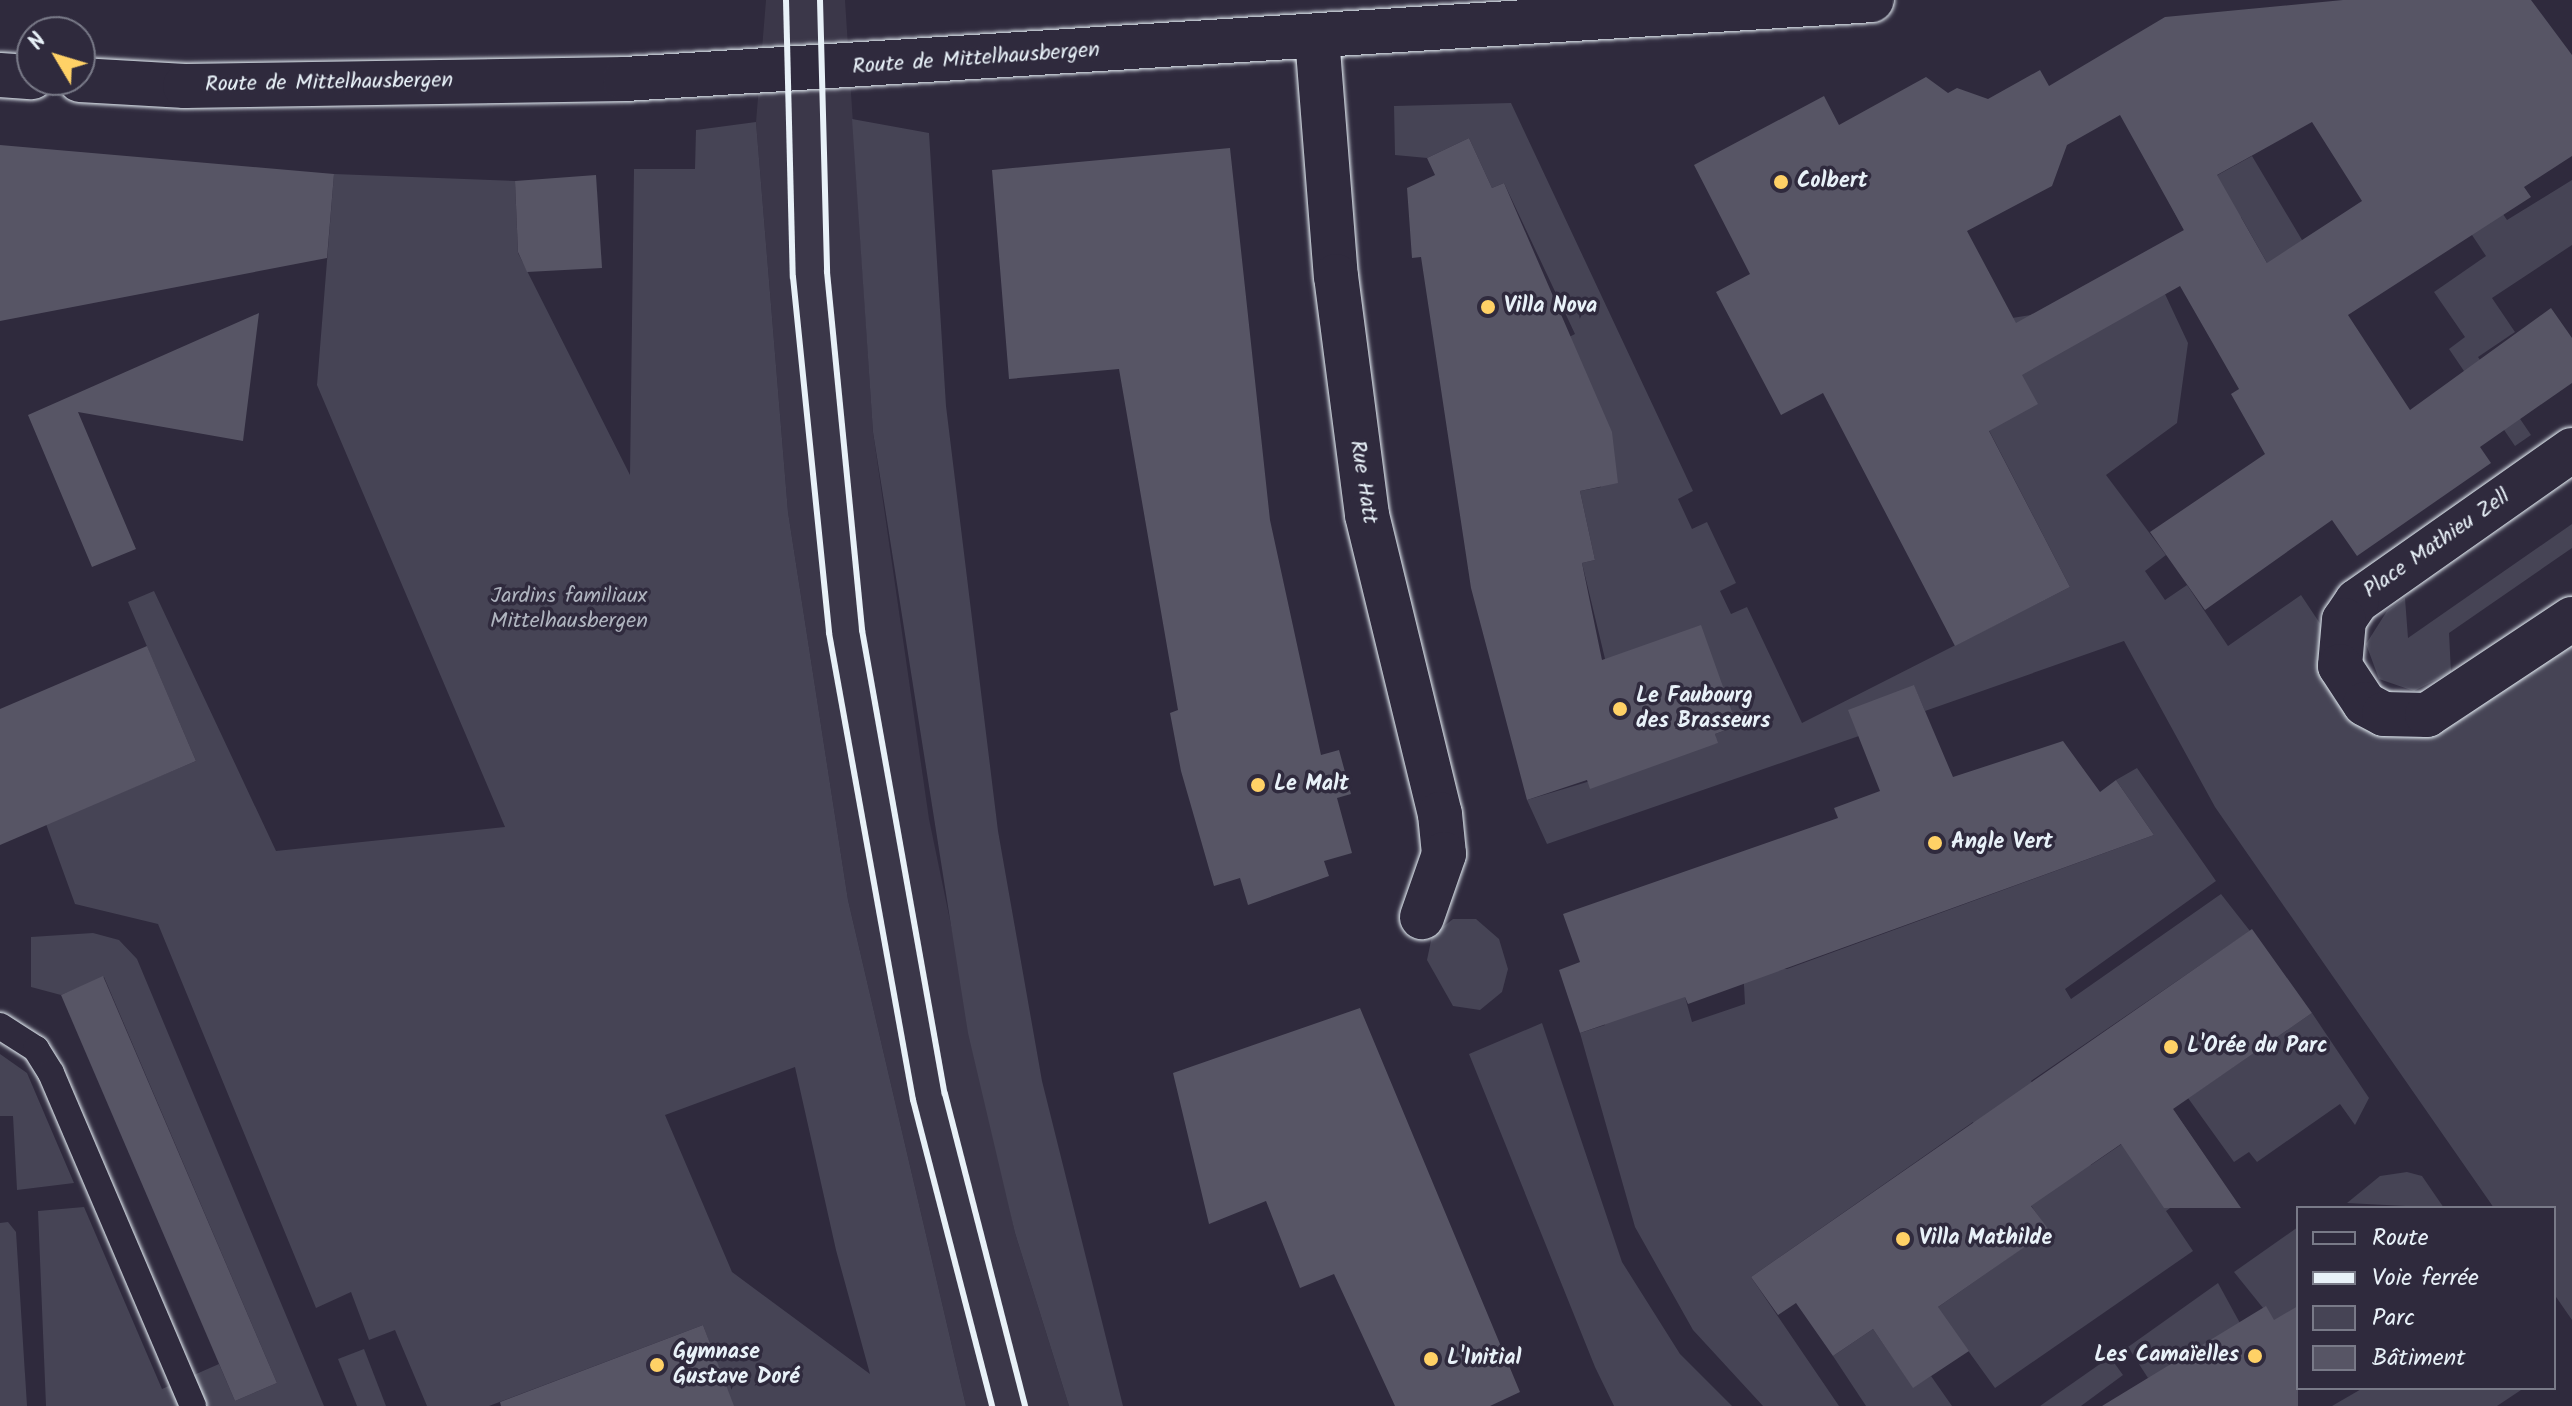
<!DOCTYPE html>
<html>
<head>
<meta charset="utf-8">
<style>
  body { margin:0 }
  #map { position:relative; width:2572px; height:1406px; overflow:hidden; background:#2f2a3d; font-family:Kalam,sans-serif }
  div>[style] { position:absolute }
  .built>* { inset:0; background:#3b3749 }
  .green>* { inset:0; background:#464455 }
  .building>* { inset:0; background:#575565 }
  .roads { filter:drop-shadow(0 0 2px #e8f1f8) drop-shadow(0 0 2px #e8f1f8) }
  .lane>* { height:26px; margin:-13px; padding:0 13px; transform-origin:13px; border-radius:13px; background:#2f2a3d }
  .street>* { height:44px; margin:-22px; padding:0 22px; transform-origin:22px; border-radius:22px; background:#2f2a3d }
  .secondary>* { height:44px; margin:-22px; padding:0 22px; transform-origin:22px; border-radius:22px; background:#2f2a3d }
  .rail>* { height:6px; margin:-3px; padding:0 3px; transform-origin:3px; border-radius:3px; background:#e8f1f8 }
  .dots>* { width:22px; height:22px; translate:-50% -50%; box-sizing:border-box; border:4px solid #2f2a3d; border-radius:50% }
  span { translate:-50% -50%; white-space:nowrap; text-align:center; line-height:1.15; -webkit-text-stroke:7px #2f2a3d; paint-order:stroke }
  .street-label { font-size:22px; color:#e8f1f8 }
  .poi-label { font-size:22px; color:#e8f1f8; font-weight:700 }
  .left { translate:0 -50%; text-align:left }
  .right { translate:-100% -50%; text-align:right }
  .park-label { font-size:22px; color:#afb4bf }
  .legend { position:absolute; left:2296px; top:1206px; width:260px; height:184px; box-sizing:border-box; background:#2f2a3d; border:2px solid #797a88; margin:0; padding:10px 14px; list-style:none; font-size:24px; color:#e8f1f8 }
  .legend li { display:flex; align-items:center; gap:16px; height:40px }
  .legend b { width:40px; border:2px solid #797a88 }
  .north { position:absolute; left:16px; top:16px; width:80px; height:80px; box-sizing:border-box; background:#2f2a3d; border:2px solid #797a88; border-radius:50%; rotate:308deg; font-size:22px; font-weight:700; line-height:32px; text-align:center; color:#e8f1f8 }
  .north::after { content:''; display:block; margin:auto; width:28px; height:36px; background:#ffd166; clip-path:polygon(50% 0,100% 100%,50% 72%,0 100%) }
</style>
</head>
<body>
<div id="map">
  <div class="built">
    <i style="clip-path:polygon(766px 0,845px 0,873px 432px,929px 819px,1015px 1233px,1069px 1406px,966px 1406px,848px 900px,788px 512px,756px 122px)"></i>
  </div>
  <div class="green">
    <i style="clip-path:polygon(1511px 103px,1693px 491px,1678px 499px,1692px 529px,1707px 522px,1736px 583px,1720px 591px,1731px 614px,1747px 607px,1802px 723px,2070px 587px,1876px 212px,2012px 318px,2165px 294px,2188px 343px,2177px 423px,2106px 475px,2166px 555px,2145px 571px,2165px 600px,2187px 585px,2228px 646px,2301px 595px,2323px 628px,2323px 674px,2334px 699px,2353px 719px,2404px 737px,2456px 723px,2572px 642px,2572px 1320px,2554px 1294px,2554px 1208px,2494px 1208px,2215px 807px,2124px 641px,1925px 711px,1914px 686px,1859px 736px,1547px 844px,1527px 800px,1717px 743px,1715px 734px,1737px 726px,1697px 627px,1606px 663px,1582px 563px,1595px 560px,1580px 491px,1601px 487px,1563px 340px,1575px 334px,1504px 183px,1492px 188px,1469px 138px,1427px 158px,1395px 155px,1394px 106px)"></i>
    <i style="clip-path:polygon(852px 119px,929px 133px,946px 406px,998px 831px,1042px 1081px,1123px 1406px,1069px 1406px,1015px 1233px,968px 1033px,873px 432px)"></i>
    <i style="clip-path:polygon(evenodd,756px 122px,788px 512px,848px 900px,966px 1406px,733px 1406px,703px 1325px,489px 1406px,427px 1406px,395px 1330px,369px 1340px,351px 1292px,316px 1308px,158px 924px,75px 904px,46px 824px,196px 761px,128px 602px,154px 591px,276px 851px,505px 827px,317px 385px,334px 174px,515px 181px,518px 253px,630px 475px,634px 169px,695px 169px,696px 130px,756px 122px,795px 1067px,836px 1250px,870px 1374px,732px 1272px,665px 1115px,795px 1067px)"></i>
    <i style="clip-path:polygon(2252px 156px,2302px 240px,2348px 314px,2287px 298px,2241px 217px,2188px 238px,2169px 202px)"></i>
    <i style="clip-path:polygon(2476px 174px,2507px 220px,2572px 180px,2572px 245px,2492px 298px,2515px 332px,2478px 357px,2531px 435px,2515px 446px,2449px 349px,2465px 337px,2434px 292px,2486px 256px,2472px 235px)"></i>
    <i style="clip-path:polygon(2572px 524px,2572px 548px,2449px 633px,2451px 672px,2414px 691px,2379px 679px,2366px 644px,2387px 611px,2405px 598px,2408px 638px)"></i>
    <i style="clip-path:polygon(2137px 768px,2216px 881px,2065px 989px,2071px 999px,2221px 894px,2250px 931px,2031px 1081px,2091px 1165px,2173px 1109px,2217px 1174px,2166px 1211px,2193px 1251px,1995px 1388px,1964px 1345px,1921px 1319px,2048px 1230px,1973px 1122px,1751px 1277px,1839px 1406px,1763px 1406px,1693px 1330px,1635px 1227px,1580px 1033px,1605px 1025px,1602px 1015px,1682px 986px,1692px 1022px,1745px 1004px,1743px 966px,1787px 969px,2154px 835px,2116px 780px)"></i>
    <i style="clip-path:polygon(1453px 919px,1476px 919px,1499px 939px,1508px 969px,1502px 992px,1480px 1010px,1453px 1006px,1427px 960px,1432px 936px)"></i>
    <i style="clip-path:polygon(93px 933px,119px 940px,137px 959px,324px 1406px,46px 1406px,38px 1211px,84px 1207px,162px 1389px,219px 1364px,235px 1401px,277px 1383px,104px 977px,61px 995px,31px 987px,31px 937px)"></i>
    <i style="clip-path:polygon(2312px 1013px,2369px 1098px,2355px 1125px,2340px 1104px,2257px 1162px,2249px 1152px,2234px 1162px,2188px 1098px)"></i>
    <i style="clip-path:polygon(1542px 1023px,1622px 1262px,1680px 1354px,1732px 1406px,1614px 1406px,1595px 1367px,1469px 1054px)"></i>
    <i style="clip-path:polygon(0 1054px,27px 1073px,74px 1183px,17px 1190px,13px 1116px,0 1116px)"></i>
    <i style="clip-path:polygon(2407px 1172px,2422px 1176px,2444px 1208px,2347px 1203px,2380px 1176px)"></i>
    <i style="clip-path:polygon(8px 1222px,16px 1232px,27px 1406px,0 1406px,0 1223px)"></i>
    <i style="clip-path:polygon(2298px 1227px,2298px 1318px,2280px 1329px,2234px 1272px)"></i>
    <i style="clip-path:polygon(2218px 1283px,2252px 1345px,2148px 1378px,2128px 1347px)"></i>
    <i style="clip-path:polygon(1873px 1329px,1913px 1387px,1931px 1376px,1952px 1406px,1866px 1406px,1833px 1356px)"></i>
    <i style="clip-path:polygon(364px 1349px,386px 1406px,357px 1406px,338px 1359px)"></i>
    <i style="clip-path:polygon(2110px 1357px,2123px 1375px,2081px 1406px,2040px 1406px)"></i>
    <i style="clip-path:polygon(2363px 1388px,2524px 1388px,2497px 1406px,2332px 1406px)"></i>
  </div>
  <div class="building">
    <i style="clip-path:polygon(evenodd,2343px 0,2531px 0,2572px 55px,2572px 156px,2524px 187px,2531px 197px,2348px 315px,2410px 410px,2551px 308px,2572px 338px,2572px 383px,2480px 447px,2491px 463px,2357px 556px,2332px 520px,2205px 610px,2150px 532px,2265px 454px,2231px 394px,2239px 389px,2180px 286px,2022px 375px,2038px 404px,1989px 431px,2070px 587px,1955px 646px,1823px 393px,1781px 415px,1716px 292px,1750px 274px,1694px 165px,1824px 96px,1839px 125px,1926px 77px,1948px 93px,1957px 88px,1988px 99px,2040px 70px,2049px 86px,2165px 17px,2343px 0,2120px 115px,2184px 230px,2016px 323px,1967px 231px,2052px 186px,2067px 145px,2120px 115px,2343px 0,2312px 122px,2362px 201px,2267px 263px,2217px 175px,2312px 122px)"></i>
    <i style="clip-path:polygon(1469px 138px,1492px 188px,1504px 183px,1612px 432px,1618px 483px,1580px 491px,1595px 560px,1582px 563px,1602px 660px,1701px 625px,1737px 726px,1715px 734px,1718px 743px,1590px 789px,1587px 780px,1527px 800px,1471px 588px,1421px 257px,1412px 258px,1407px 188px,1435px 175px,1427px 158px)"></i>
    <i style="clip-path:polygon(0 145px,334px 174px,327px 258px,0 321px)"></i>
    <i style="clip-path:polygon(1230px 148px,1270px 520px,1321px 755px,1339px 750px,1351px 794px,1337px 798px,1352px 853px,1324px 861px,1329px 876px,1248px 905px,1240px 878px,1214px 886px,1181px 771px,1170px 713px,1178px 710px,1119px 369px,1009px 379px,992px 170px)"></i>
    <i style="clip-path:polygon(596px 175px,602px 268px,527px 272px,518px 252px,515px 181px)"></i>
    <i style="clip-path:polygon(259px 313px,243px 441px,78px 412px,136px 549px,92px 567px,28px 415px)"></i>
    <i style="clip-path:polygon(147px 646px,196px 761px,0 845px,0 709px)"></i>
    <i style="clip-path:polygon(1914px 685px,1953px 777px,2063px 741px,2100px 792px,2116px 780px,2154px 835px,1688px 1004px,1685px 997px,1580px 1033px,1559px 970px,1580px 962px,1563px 914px,1838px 818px,1834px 808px,1880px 791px,1848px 710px)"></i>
    <i style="clip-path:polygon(2252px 929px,2312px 1013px,2173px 1109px,2241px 1208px,2164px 1208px,2121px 1144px,2031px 1206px,2049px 1230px,1938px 1307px,1969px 1351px,1913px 1388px,1873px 1329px,1833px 1356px,1796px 1303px,1778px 1315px,1751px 1277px)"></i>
    <i style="clip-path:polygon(103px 976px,277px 1383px,235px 1401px,61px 995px)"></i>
    <i style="clip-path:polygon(1360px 1008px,1520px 1392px,1490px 1406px,1395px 1406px,1334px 1274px,1300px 1288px,1266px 1201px,1209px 1224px,1173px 1073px)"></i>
    <i style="clip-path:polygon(2266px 1306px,2274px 1320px,2298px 1306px,2298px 1406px,2102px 1406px)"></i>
    <i style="clip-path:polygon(703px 1325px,734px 1406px,501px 1406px,500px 1402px)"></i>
  </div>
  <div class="roads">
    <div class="lane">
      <i style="left:0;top:1026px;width:43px;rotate:32.6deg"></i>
      <i style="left:36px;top:1049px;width:28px;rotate:58deg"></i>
      <i style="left:51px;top:1073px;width:362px;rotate:66.9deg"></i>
    </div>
    <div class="street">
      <i style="left:1317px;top:37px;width:240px;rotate:85.5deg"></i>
      <i style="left:1336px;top:276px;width:241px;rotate:82.6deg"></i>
      <i style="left:1367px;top:515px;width:308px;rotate:76.3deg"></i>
      <i style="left:1440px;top:814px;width:40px;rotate:84.3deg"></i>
      <i style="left:1444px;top:854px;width:67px;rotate:109.2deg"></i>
      <i style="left:2572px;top:450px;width:263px;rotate:144.9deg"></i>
      <i style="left:2357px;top:601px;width:23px;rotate:124deg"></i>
      <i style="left:2344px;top:620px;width:46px;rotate:95deg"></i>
      <i style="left:2340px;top:666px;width:45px;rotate:56.7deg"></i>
      <i style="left:2365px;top:704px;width:21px;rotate:28deg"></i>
      <i style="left:2384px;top:714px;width:43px;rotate:1.3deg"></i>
      <i style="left:2427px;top:715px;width:174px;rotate:-33.5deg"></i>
    </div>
    <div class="secondary">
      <i style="left:0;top:75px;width:32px;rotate:4deg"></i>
      <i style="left:80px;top:80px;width:105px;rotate:3.3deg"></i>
      <i style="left:185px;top:86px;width:440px;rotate:-0.9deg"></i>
      <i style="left:625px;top:79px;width:1249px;rotate:-3.62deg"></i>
    </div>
  </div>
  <div class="rail">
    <i style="left:786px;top:0;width:277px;rotate:88.6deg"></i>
    <i style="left:793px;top:277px;width:358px;rotate:84.2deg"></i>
    <i style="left:829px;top:633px;width:474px;rotate:79.8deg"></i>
    <i style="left:913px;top:1100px;width:316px;rotate:75.5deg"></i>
    <i style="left:820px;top:0;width:272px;rotate:88.5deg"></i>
    <i style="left:827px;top:272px;width:360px;rotate:84.4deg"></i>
    <i style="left:862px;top:630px;width:471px;rotate:79.9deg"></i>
    <i style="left:945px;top:1094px;width:322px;rotate:75.6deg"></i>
  </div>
  <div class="dots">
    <i style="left:1781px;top:182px;background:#ffd166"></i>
    <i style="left:1488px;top:307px;background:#ffd166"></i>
    <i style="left:1620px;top:709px;background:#ffd166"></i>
    <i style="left:1258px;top:785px;background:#ffd166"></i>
    <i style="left:1935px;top:843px;background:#ffd166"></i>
    <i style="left:2171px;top:1047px;background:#ffd166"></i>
    <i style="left:1903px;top:1239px;background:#ffd166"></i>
    <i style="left:2255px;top:1356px;background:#ffd166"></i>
    <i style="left:1431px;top:1359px;background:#ffd166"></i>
    <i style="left:657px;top:1365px;background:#ffd166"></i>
  </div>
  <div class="street-label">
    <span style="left:976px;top:59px;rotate:-4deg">Route de Mittelhausbergen</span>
    <span style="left:329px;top:83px;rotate:-1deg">Route de Mittelhausbergen</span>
    <span style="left:1363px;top:482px;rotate:81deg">Rue Hatt</span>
    <span style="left:2437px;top:544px;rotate:-35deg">Place Mathieu Zell</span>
  </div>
  <div class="poi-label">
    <span class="left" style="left:1797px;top:182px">Colbert</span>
    <span class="left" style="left:1504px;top:307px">Villa Nova</span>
    <span class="left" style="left:1636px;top:709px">Le Faubourg<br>des Brasseurs</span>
    <span class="left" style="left:1274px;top:785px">Le Malt</span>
    <span class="left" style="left:1951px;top:843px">Angle Vert</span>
    <span class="left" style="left:2187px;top:1047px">L'Orée du Parc</span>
    <span class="left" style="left:1919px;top:1239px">Villa Mathilde</span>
    <span class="left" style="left:673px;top:1365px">Gymnase<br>Gustave Doré</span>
    <span class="right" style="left:2239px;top:1356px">Les Camaïelles</span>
    <span class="left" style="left:1447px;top:1359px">L'Initial</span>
  </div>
  <div class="park-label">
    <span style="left:569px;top:609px">Jardins familiaux<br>Mittelhausbergen</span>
  </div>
  <ul class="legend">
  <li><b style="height:10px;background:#2f2a3d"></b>Route</li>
  <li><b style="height:10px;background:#e8f1f8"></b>Voie ferrée</li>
  <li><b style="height:22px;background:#464455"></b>Parc</li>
  <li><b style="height:22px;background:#575565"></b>Bâtiment</li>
  </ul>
  <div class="north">N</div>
</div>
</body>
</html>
